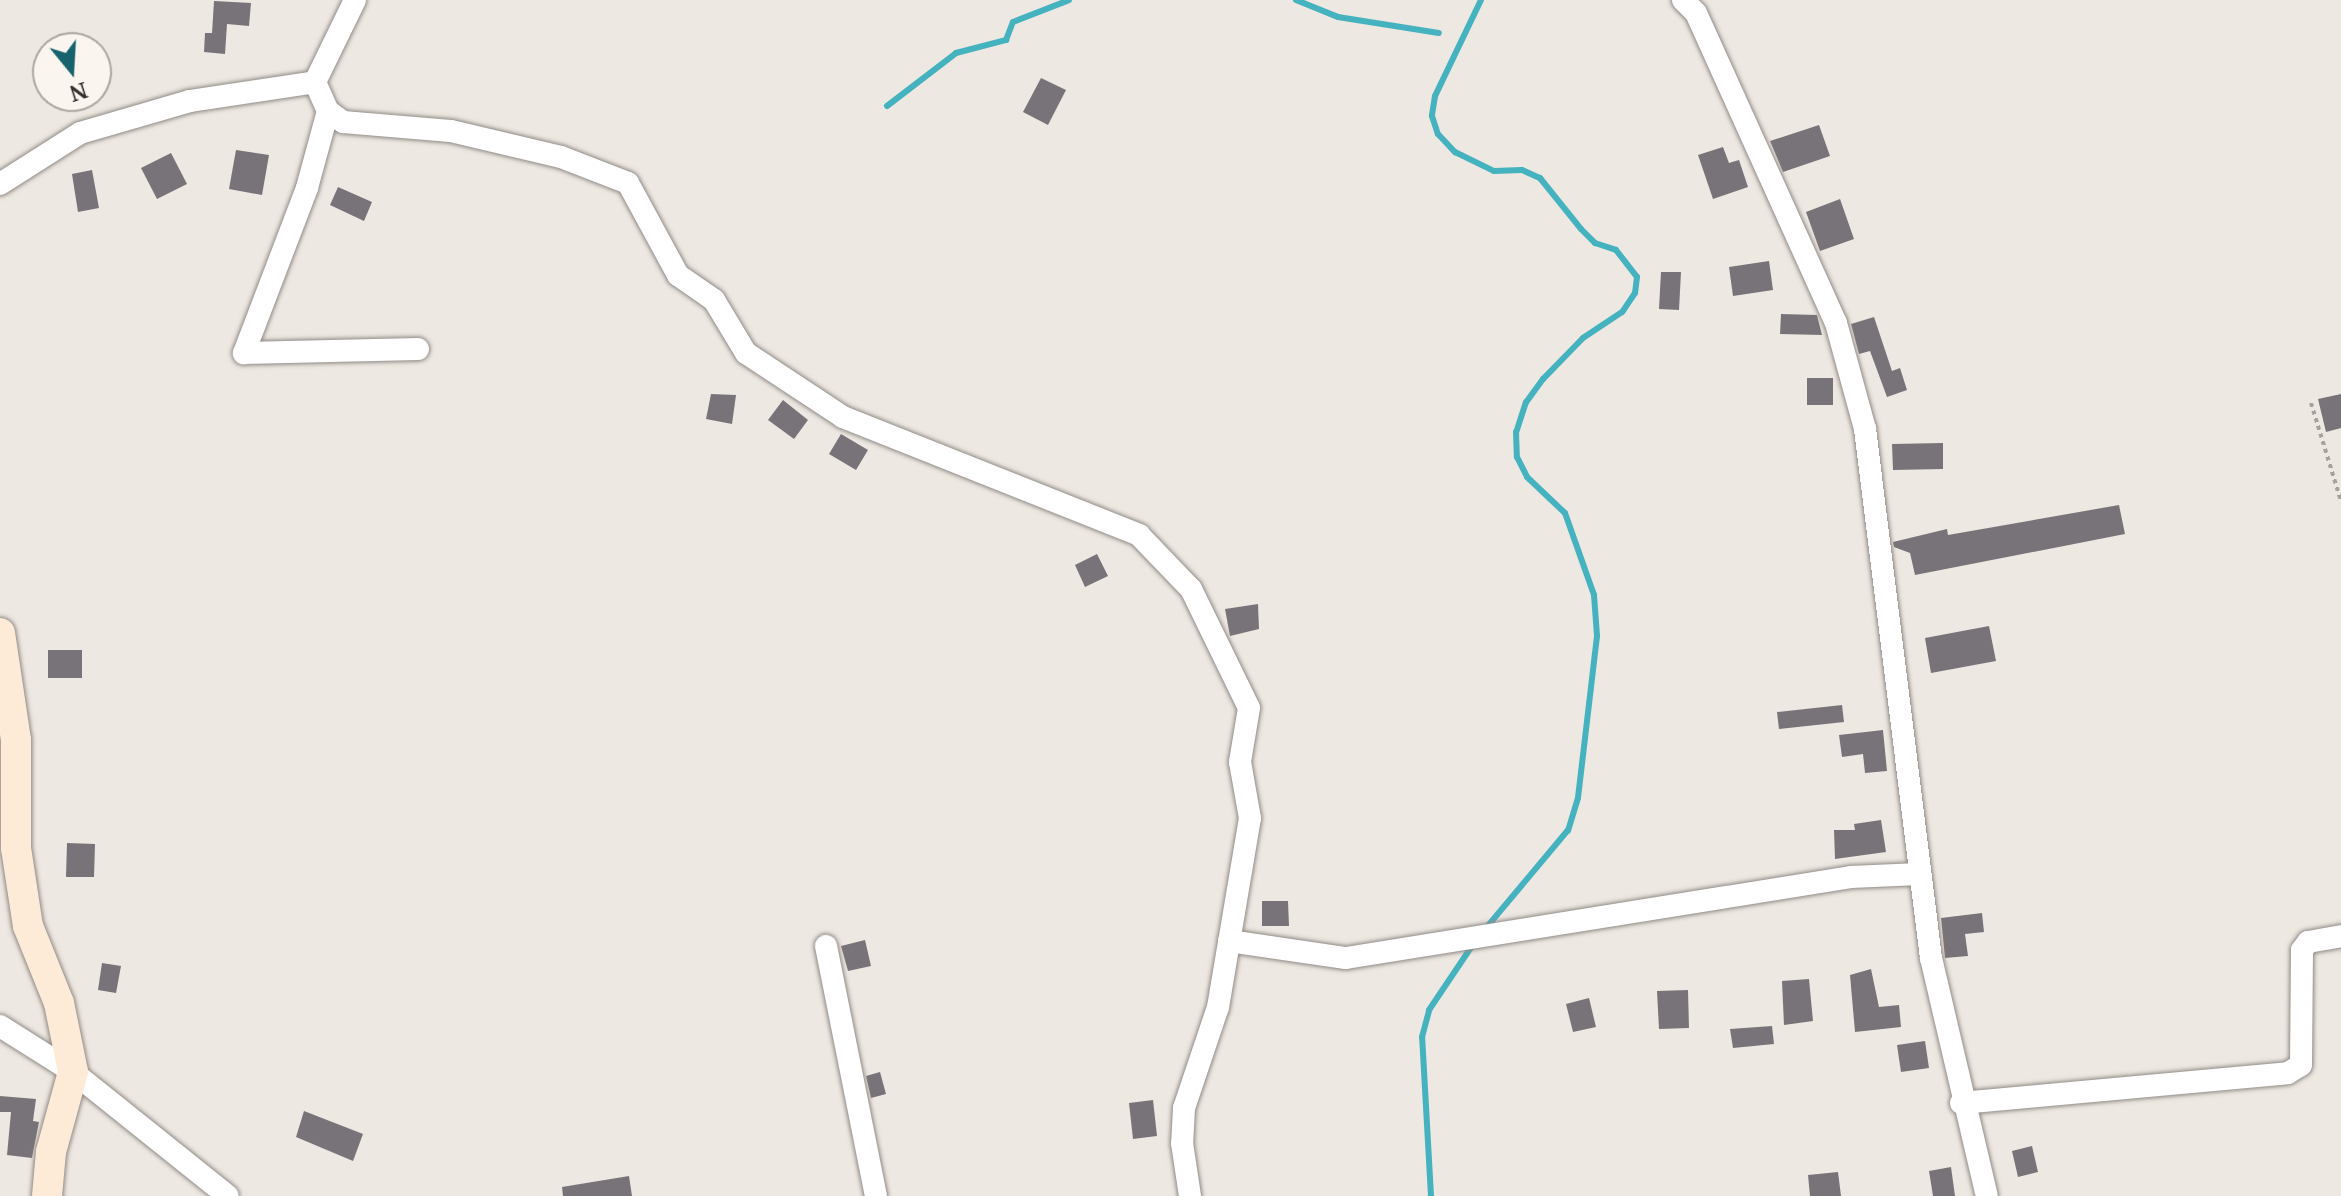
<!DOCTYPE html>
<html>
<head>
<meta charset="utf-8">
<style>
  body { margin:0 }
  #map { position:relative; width:2341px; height:1196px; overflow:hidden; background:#eee8e2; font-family:"Noto Serif",serif }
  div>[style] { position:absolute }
  .stream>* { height:6px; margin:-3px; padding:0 3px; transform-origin:3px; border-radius:3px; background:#45b2bf }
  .building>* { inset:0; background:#787378 }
  .path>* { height:4px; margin-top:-2px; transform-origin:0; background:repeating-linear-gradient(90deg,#a6a19d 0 4px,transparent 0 8px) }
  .roads { filter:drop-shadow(0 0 2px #918b86) drop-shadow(0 0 2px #918b86) }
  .street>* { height:22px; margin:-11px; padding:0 11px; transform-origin:11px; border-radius:11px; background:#fff }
  .secondary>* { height:30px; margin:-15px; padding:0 15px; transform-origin:15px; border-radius:15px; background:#fdebd8 }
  span { translate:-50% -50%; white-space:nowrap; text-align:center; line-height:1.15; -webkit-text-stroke:8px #fbf5ef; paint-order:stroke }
  .north { position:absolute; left:32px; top:32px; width:80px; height:80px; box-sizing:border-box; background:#fbf5ef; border:2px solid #aba6a2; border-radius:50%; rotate:162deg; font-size:22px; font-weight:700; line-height:32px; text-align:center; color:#32302e }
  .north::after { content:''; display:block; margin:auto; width:28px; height:36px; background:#17636d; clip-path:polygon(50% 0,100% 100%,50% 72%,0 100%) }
</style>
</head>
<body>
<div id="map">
  <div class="stream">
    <i style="left:1296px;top:0;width:45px;rotate:22deg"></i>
    <i style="left:1338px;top:17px;width:102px;rotate:9deg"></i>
    <i style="left:1481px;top:0;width:106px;rotate:115.6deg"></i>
    <i style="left:1435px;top:96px;width:20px;rotate:99deg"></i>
    <i style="left:1432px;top:116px;width:19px;rotate:72deg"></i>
    <i style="left:1438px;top:134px;width:25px;rotate:47deg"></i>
    <i style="left:1455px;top:152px;width:43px;rotate:26deg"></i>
    <i style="left:1494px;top:171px;width:28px;rotate:-2deg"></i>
    <i style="left:1522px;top:170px;width:20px;rotate:24deg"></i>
    <i style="left:1540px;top:178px;width:65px;rotate:51.2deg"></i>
    <i style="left:1581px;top:229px;width:20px;rotate:45deg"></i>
    <i style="left:1595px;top:243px;width:22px;rotate:18deg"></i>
    <i style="left:1616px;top:250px;width:34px;rotate:52deg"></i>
    <i style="left:1637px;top:277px;width:16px;rotate:97deg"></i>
    <i style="left:1635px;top:293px;width:23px;rotate:124deg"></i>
    <i style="left:1622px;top:312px;width:47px;rotate:146.3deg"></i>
    <i style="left:1583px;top:338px;width:57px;rotate:134.3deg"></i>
    <i style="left:1543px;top:379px;width:29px;rotate:126deg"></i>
    <i style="left:1526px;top:402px;width:32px;rotate:108deg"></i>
    <i style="left:1516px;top:432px;width:25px;rotate:88deg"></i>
    <i style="left:1517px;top:457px;width:22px;rotate:63deg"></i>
    <i style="left:1527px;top:477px;width:52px;rotate:43.5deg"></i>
    <i style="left:1565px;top:513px;width:87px;rotate:70.5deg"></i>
    <i style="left:1594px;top:595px;width:41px;rotate:85.8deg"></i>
    <i style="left:1597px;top:636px;width:163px;rotate:96.7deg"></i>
    <i style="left:1578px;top:798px;width:34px;rotate:107deg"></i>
    <i style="left:1568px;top:830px;width:128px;rotate:129.9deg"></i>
    <i style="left:887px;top:106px;width:87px;rotate:-37.5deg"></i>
    <i style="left:956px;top:53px;width:52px;rotate:-14.6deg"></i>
    <i style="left:1006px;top:40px;width:19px;rotate:-69deg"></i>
    <i style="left:1013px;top:22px;width:60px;rotate:-21.4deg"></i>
    <i style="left:1431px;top:1196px;width:159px;rotate:-93.2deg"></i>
    <i style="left:1422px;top:1037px;width:28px;rotate:-75deg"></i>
    <i style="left:1429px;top:1010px;width:81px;rotate:-56.1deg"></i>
  </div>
  <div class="building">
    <i style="clip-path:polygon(214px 1px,251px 3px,249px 26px,227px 24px,225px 54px,204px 52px,205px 33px,212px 33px)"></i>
    <i style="clip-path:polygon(1041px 78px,1066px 90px,1048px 125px,1023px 112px)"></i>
    <i style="clip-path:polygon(1819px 125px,1830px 156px,1783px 172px,1770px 141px)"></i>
    <i style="clip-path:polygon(1723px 147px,1729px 163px,1739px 160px,1748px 187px,1713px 199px,1698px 155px)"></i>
    <i style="clip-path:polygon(236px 150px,269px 155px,262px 195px,229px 189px)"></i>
    <i style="clip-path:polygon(171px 153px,187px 184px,157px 199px,141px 168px)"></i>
    <i style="clip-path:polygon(92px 170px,99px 208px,78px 212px,72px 174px)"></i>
    <i style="clip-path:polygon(338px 187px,372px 202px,364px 221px,330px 205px)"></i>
    <i style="clip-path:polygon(1840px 199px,1854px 239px,1820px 251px,1806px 212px)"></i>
    <i style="clip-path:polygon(1769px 261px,1773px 290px,1733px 296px,1729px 267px)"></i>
    <i style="clip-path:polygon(1661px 272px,1681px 272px,1679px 310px,1659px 309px)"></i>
    <i style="clip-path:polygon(1781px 314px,1817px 315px,1822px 335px,1780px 334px)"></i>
    <i style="clip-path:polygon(1874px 317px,1892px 371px,1900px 368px,1907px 390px,1887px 397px,1870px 351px,1859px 354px,1851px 324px)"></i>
    <i style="clip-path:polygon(1807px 378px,1833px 378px,1833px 405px,1807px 405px)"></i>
    <i style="clip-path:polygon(711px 394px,736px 395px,732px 424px,706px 419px)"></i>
    <i style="clip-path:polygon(2341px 394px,2341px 428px,2326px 432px,2318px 399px)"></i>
    <i style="clip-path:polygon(783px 400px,808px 420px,794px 439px,768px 420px)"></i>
    <i style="clip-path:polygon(841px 434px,868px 450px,856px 470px,829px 454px)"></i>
    <i style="clip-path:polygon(1943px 443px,1943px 469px,1893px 470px,1892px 444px)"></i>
    <i style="clip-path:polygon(2119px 505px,2125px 534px,1915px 575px,1910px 553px,1894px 547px,1893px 542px,1947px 529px,1948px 535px)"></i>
    <i style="clip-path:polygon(1097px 554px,1108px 576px,1085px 587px,1075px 565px)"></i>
    <i style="clip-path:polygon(1258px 604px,1259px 629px,1230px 636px,1225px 609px)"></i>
    <i style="clip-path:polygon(1989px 626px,1996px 661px,1931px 673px,1925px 638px)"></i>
    <i style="clip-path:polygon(48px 650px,82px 650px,82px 678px,48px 678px)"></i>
    <i style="clip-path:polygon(1842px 705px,1844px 722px,1779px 729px,1777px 712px)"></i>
    <i style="clip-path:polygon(1883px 730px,1887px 771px,1865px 773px,1863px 754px,1842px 757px,1839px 735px)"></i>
    <i style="clip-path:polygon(1881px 820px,1886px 852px,1835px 859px,1834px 830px,1855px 830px,1854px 824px)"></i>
    <i style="clip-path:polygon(67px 843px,95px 844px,94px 877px,66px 877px)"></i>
    <i style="clip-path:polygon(1262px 901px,1288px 901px,1289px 926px,1262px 926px)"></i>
    <i style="clip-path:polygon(1982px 913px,1984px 932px,1965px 934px,1968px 956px,1945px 958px,1941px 918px)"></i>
    <i style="clip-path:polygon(865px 940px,871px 966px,848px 971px,841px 946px)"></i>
    <i style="clip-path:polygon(102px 963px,121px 966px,116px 993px,98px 990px)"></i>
    <i style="clip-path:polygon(1871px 969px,1879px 1007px,1899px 1005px,1901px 1027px,1855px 1032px,1850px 975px)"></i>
    <i style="clip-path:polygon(1809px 979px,1813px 1021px,1784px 1025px,1782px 981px)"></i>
    <i style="clip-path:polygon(1688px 990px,1689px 1028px,1659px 1029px,1657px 991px)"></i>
    <i style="clip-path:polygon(1589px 998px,1596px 1027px,1573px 1032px,1566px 1004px)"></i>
    <i style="clip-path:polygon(1772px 1026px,1774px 1044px,1733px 1048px,1730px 1029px)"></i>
    <i style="clip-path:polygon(1925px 1041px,1929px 1068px,1901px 1072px,1897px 1045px)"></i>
    <i style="clip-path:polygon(880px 1072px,886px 1094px,871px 1098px,866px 1076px)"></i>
    <i style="clip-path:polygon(0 1096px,36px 1099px,33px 1121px,39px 1122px,32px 1158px,7px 1155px,11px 1112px,0 1112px)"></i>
    <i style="clip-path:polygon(1153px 1100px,1157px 1136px,1133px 1139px,1129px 1103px)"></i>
    <i style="clip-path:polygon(304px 1111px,363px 1134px,353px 1161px,296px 1137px)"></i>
    <i style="clip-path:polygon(2032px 1146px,2038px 1172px,2018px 1177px,2012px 1151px)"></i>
    <i style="clip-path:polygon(1951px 1167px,1955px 1196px,1933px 1196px,1929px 1171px)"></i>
    <i style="clip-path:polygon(1838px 1172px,1841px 1196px,1810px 1196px,1808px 1175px)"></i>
    <i style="clip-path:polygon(629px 1176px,632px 1196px,563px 1196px,562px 1187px)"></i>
  </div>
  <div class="path">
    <i style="left:2311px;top:403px;width:102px;rotate:73deg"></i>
  </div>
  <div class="roads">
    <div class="street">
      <i style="left:1683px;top:0;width:18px;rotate:45deg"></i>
      <i style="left:1696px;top:13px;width:340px;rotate:65.7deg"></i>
      <i style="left:1836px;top:323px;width:110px;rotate:74.7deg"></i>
      <i style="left:1865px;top:429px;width:533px;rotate:82.89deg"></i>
      <i style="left:1931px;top:958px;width:244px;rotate:76.8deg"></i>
      <i style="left:315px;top:82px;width:32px;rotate:66deg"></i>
      <i style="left:328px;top:111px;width:19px;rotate:36deg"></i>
      <i style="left:343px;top:122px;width:108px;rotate:4.8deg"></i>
      <i style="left:451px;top:131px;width:113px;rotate:13.3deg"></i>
      <i style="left:561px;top:157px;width:72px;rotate:21.2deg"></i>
      <i style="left:628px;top:183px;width:105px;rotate:61.5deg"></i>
      <i style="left:678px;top:275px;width:44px;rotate:34.8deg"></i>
      <i style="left:714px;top:300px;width:62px;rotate:58.9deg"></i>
      <i style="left:746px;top:353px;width:116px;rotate:33.4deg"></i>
      <i style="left:843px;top:417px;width:319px;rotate:21.7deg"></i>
      <i style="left:1139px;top:535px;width:75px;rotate:46.1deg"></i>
      <i style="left:1191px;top:589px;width:132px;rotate:64deg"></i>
      <i style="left:1249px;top:708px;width:55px;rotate:99.5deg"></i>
      <i style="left:1240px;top:762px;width:57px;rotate:79.9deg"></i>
      <i style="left:1250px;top:818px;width:192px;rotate:99.6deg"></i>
      <i style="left:1218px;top:1007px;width:107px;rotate:108.6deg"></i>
      <i style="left:1184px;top:1108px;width:35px;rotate:93deg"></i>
      <i style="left:1182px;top:1143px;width:54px;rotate:81.4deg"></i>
      <i style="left:328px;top:111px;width:80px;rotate:105.3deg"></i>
      <i style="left:307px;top:188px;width:177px;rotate:110.9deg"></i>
      <i style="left:244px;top:353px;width:174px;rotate:-1.3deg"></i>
      <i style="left:0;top:184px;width:95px;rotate:-32.5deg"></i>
      <i style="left:80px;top:133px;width:115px;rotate:-16.2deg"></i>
      <i style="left:190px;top:101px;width:126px;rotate:-8.6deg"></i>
      <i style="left:315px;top:82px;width:91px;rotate:-64deg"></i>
      <i style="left:1229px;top:941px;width:118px;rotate:8.3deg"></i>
      <i style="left:1346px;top:958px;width:511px;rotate:-9.11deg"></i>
      <i style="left:1851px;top:877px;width:68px;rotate:-2.5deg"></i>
      <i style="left:826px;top:946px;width:255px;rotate:78.7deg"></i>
      <i style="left:0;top:1026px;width:86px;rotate:32.2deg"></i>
      <i style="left:73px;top:1072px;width:198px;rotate:38.7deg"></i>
      <i style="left:1961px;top:1103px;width:328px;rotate:-5.2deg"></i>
      <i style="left:2288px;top:1073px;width:15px;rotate:-32deg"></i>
      <i style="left:2301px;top:1065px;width:115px;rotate:-89.5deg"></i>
      <i style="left:2302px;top:950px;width:10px;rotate:-53deg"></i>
      <i style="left:2308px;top:942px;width:34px;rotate:-10deg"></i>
    </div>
    <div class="secondary">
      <i style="left:0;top:633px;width:108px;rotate:81.5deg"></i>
      <i style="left:16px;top:740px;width:108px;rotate:90deg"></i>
      <i style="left:16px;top:848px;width:79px;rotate:81.3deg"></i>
      <i style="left:28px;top:926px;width:83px;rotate:68.1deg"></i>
      <i style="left:59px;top:1003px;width:70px;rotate:78.5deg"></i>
      <i style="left:73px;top:1072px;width:83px;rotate:105.4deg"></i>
      <i style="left:51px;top:1152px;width:44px;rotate:95.2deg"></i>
    </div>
  </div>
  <div class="north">N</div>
</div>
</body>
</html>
